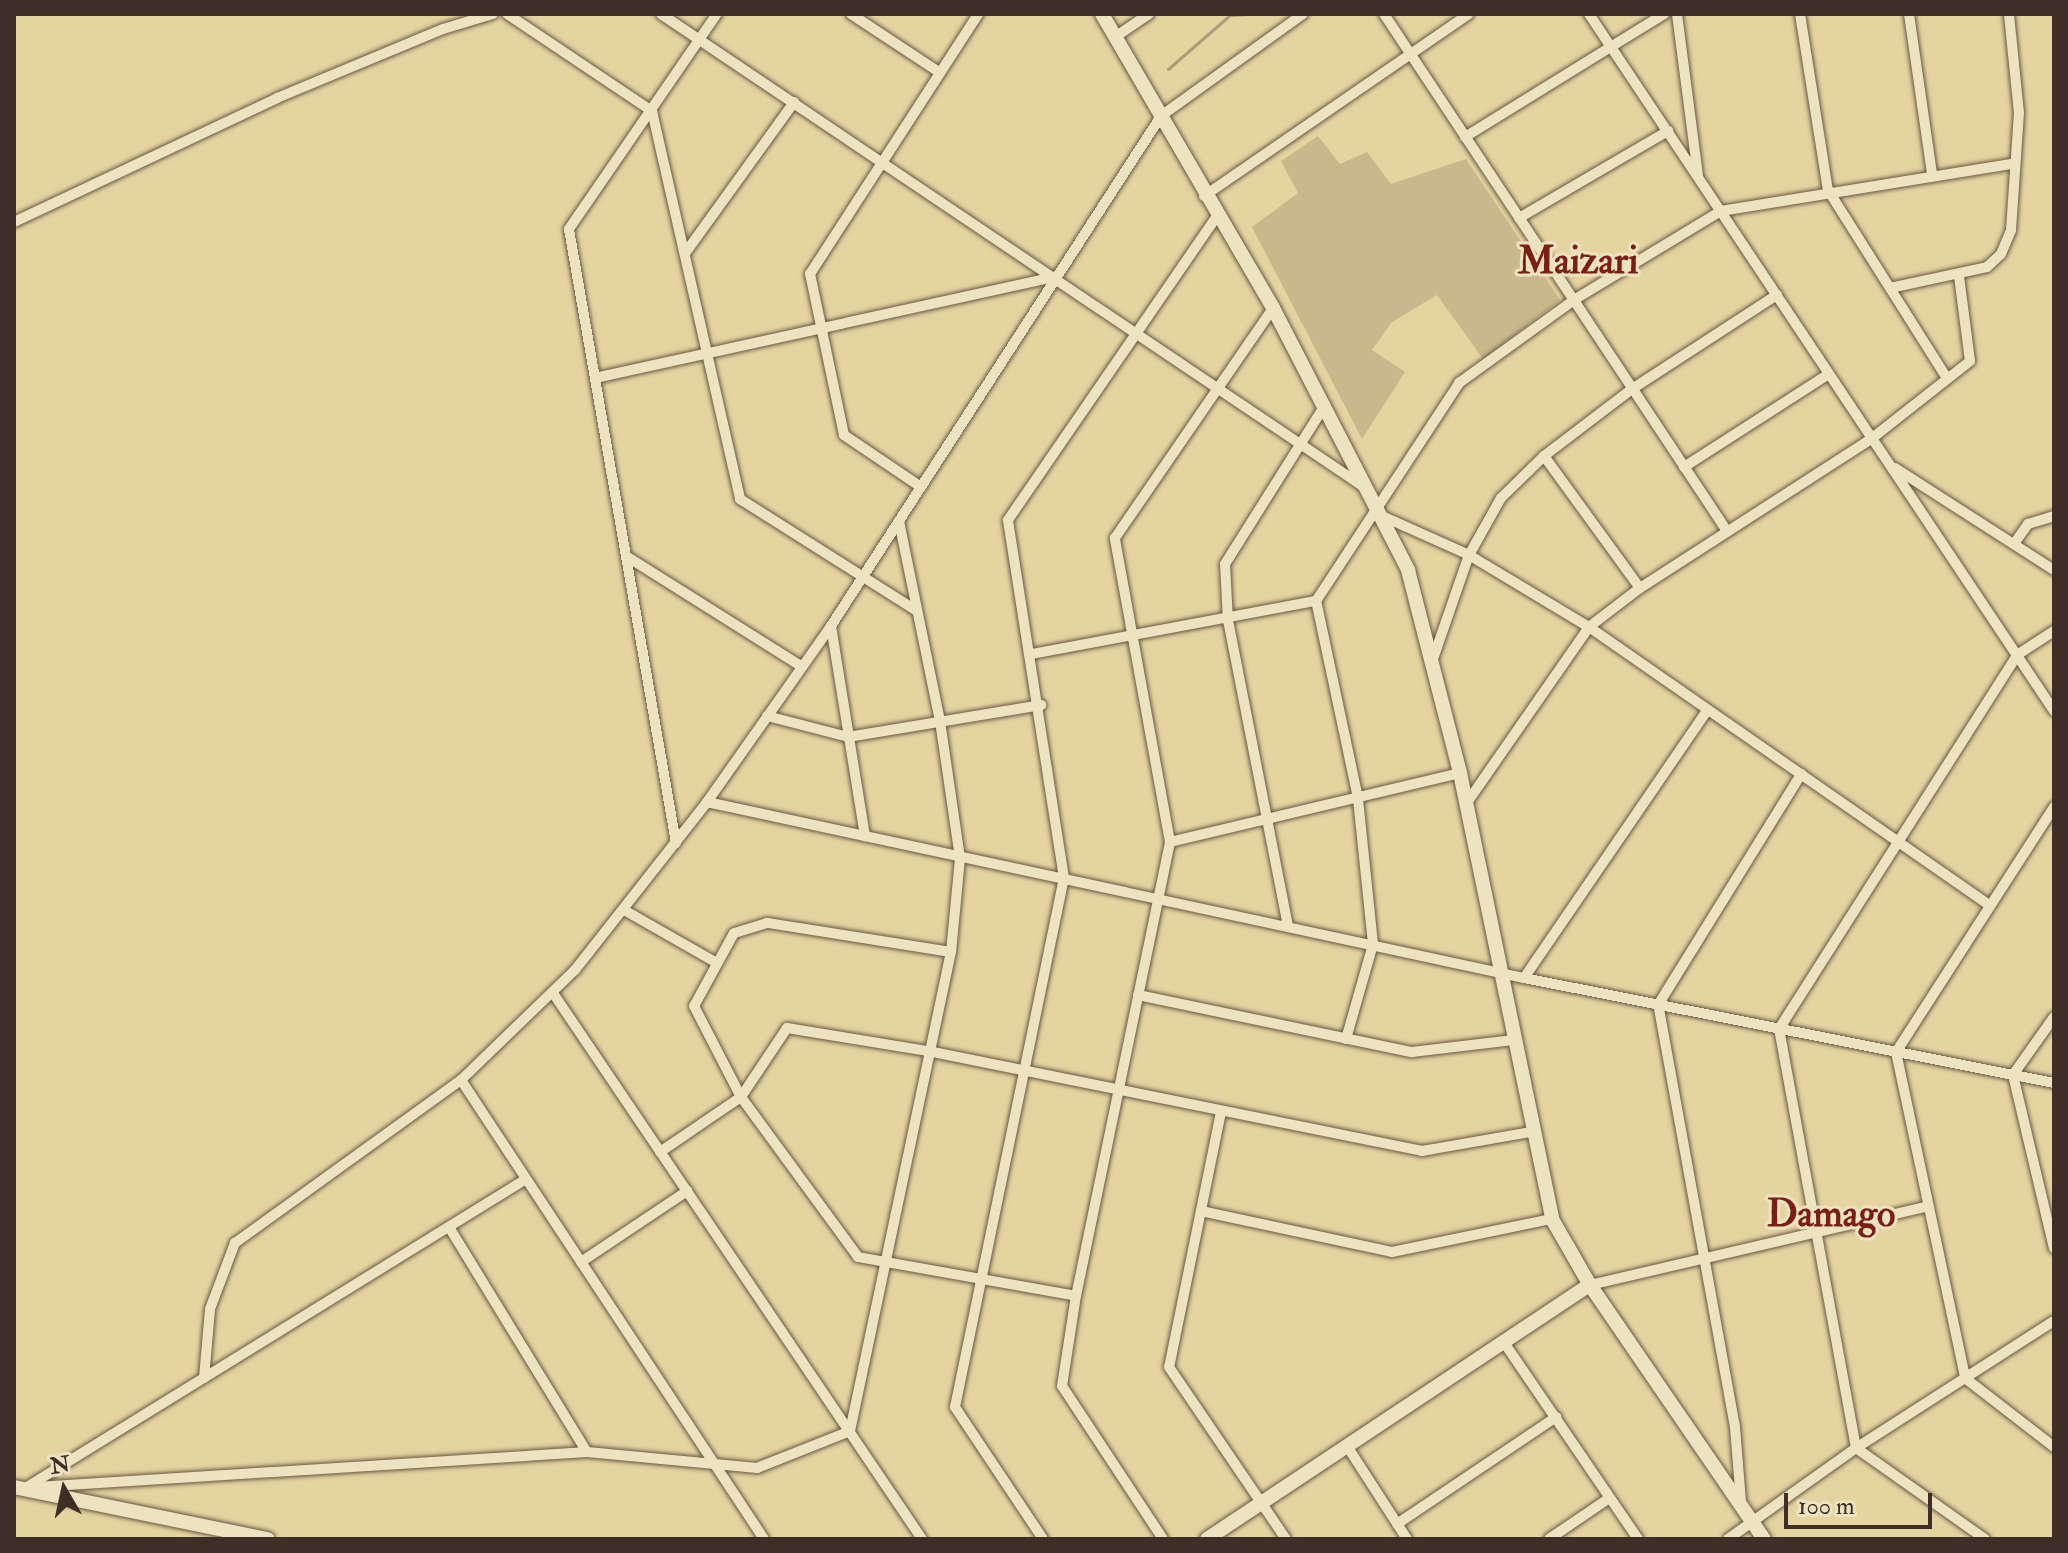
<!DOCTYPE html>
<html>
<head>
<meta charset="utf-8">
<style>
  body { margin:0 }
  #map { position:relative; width:2068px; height:1553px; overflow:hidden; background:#e5d4a0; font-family:"IM FELL Double Pica",serif }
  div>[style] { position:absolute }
  .green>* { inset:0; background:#c9b88b }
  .stream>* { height:3px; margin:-1.5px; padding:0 1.5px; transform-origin:1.5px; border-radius:1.5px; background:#ac9c77 }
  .roads { filter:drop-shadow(0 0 2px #685845) drop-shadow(0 0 2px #685845) }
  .minor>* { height:10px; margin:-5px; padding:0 5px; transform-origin:5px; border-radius:5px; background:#eee3c1 }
  .secondary>* { height:14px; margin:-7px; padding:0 7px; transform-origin:7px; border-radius:7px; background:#eee3c1 }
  span { translate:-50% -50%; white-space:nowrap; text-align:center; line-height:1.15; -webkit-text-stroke:6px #eee3c1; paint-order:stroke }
  .quarter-label { font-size:38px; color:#7a1f14; font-weight:700 }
  .frame { position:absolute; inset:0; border:16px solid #3e2e27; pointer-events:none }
  .north { position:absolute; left:24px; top:1449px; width:80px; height:80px; -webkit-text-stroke:6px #eee3c1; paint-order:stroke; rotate:351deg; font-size:22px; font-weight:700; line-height:32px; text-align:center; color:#3e2e27 }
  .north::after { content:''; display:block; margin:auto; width:28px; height:36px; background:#3e2e27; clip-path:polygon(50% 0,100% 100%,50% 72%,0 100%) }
  .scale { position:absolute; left:1784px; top:1493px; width:148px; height:36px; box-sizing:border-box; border:4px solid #3e2e27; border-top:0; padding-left:10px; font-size:24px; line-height:28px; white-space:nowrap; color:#3e2e27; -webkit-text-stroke:6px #eee3c1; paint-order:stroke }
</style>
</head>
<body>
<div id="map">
  <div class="green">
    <i style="clip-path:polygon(1318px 136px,1340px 164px,1367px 152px,1391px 184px,1466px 159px,1560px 300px,1483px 359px,1437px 295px,1392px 322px,1372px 350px,1405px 372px,1362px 439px,1252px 227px,1298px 193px,1281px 161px)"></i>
  </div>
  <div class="stream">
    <i style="left:1168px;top:69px;width:82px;rotate:-41.1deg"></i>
    <i style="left:1230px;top:15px;width:19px;rotate:-3deg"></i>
  </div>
  <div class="roads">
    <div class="minor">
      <i style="left:507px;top:14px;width:174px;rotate:33.8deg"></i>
      <i style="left:652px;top:111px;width:398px;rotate:77.2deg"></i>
      <i style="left:740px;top:499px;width:209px;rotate:32.3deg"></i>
      <i style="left:661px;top:14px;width:847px;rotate:33.93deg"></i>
      <i style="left:851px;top:14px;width:105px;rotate:33.4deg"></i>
      <i style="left:1384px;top:14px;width:620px;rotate:56.44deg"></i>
      <i style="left:1589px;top:14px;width:838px;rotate:56.29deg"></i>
      <i style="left:1677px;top:14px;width:162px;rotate:82.6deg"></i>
      <i style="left:1800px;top:14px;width:178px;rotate:81deg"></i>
      <i style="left:1828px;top:190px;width:222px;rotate:57.7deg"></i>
      <i style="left:1909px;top:14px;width:162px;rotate:81.8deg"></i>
      <i style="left:1115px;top:37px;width:41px;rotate:-34.1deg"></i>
      <i style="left:1465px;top:137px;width:234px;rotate:-31.7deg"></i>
      <i style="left:1204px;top:196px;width:321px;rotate:-34.5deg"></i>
      <i style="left:1519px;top:218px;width:173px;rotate:-30.3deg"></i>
      <i style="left:14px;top:222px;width:291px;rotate:-25.2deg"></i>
      <i style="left:277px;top:98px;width:180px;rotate:-22.6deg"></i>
      <i style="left:443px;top:29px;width:52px;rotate:-16.7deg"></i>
      <i style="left:686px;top:252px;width:185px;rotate:-54.2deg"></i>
      <i style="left:1890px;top:288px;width:99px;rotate:-12.2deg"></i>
      <i style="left:1987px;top:267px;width:19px;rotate:-43deg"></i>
      <i style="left:2001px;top:254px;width:26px;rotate:-67deg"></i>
      <i style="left:2011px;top:230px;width:117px;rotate:-86.1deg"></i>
      <i style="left:2019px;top:113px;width:100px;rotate:-95.8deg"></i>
      <i style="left:595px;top:378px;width:472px;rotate:-12.4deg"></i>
      <i style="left:1544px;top:456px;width:163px;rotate:54deg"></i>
      <i style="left:1684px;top:467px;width:172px;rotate:-32.7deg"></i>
      <i style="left:1895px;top:468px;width:189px;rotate:32.7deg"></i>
      <i style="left:921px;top:487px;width:93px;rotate:-146deg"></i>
      <i style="left:844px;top:435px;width:165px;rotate:-101.9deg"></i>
      <i style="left:810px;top:274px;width:310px;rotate:-57.1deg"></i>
      <i style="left:1382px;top:516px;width:95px;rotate:24.1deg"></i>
      <i style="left:1469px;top:555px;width:140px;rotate:31deg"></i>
      <i style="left:1589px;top:627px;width:486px;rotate:34.8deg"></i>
      <i style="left:2016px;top:541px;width:21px;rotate:-55deg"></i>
      <i style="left:2028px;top:524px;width:27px;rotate:-17deg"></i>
      <i style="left:626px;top:556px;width:208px;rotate:32.2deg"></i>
      <i style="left:831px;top:626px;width:213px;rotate:80.8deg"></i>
      <i style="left:1032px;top:654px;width:289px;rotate:-10.6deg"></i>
      <i style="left:1434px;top:656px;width:107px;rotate:-70.9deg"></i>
      <i style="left:1469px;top:555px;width:65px;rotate:-60.7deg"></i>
      <i style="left:1501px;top:498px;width:60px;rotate:-44.3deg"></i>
      <i style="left:1544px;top:456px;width:111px;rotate:-37.3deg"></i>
      <i style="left:1632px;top:389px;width:173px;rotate:-33deg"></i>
      <i style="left:767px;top:716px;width:84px;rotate:14.5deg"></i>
      <i style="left:848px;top:737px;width:196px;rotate:-9.4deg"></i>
      <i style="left:707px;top:802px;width:836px;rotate:12.16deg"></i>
      <i style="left:1524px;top:978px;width:540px;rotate:11.21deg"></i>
      <i style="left:1466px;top:804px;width:216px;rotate:-55.2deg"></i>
      <i style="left:1589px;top:627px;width:64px;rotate:-37.4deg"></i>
      <i style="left:1640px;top:588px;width:275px;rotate:-32.8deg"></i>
      <i style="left:1871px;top:439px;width:126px;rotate:-38.2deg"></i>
      <i style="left:1970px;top:361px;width:86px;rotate:-97.4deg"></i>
      <i style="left:2054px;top:807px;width:292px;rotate:122.8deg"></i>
      <i style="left:1896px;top:1052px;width:333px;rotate:78deg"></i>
      <i style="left:1965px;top:1378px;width:113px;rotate:37.8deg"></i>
      <i style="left:1170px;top:842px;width:298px;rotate:-13.4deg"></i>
      <i style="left:676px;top:843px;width:623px;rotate:-99.89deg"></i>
      <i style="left:569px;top:229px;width:261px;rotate:-55.5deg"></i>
      <i style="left:624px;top:910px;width:105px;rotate:29.7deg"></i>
      <i style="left:1288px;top:926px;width:311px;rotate:-101.1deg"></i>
      <i style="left:1228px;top:621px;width:57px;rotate:-93deg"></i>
      <i style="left:1225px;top:564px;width:188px;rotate:-57.8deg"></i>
      <i style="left:951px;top:952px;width:186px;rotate:-171deg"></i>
      <i style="left:767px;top:923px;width:34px;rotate:163deg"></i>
      <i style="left:734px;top:933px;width:83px;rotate:118.7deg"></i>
      <i style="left:694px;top:1006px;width:102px;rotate:62.7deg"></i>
      <i style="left:741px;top:1097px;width:198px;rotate:53.8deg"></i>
      <i style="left:858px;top:1257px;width:221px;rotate:10.1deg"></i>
      <i style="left:1524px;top:978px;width:322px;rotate:-55.6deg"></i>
      <i style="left:553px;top:993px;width:659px;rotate:55.95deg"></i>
      <i style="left:1138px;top:995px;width:280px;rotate:11.8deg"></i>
      <i style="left:1412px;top:1052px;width:102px;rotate:-6.8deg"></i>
      <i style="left:2054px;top:1017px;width:71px;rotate:125.3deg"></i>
      <i style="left:2013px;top:1075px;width:178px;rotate:76.7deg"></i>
      <i style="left:1346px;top:1039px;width:99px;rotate:-74.1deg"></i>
      <i style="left:1373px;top:944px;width:147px;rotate:-95.9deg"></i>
      <i style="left:1358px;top:798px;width:201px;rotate:-102deg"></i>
      <i style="left:1316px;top:601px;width:261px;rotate:-56.7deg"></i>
      <i style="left:1459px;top:383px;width:142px;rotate:-35.8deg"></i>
      <i style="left:1574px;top:300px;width:172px;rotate:-31.2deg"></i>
      <i style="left:1721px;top:211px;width:295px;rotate:-9.2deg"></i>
      <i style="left:461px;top:1080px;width:550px;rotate:56.57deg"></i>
      <i style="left:1221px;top:1112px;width:260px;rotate:101.5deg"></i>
      <i style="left:1169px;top:1367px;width:208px;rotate:55.8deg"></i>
      <i style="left:660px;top:1152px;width:98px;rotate:-34.2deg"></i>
      <i style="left:741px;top:1097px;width:83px;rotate:-56.3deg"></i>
      <i style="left:787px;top:1028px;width:143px;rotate:9.3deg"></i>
      <i style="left:928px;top:1051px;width:504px;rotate:11.44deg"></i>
      <i style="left:1422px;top:1151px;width:111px;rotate:-9.9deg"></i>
      <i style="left:1201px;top:1211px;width:195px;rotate:12.1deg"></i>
      <i style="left:1392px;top:1252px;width:163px;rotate:-11.7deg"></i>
      <i style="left:449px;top:1227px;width:264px;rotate:58.5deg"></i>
      <i style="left:581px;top:1262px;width:128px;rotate:-33.8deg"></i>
      <i style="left:1590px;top:1285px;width:345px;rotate:-13.1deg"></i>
      <i style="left:1503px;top:1341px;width:240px;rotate:55.7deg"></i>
      <i style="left:204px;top:1378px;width:69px;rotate:-85deg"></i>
      <i style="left:210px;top:1309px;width:71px;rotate:-69.3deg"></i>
      <i style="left:235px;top:1243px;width:279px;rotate:-35.8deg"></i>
      <i style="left:461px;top:1080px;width:158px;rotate:-44deg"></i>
      <i style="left:575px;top:970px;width:214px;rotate:-51.8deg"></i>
      <i style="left:707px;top:802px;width:215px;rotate:-54.8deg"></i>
      <i style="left:831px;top:626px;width:607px;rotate:-57.09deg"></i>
      <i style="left:1161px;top:116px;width:175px;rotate:-35.7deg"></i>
      <i style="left:1347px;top:1446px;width:111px;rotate:57.2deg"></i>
      <i style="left:27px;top:1487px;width:586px;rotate:-31.68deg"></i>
      <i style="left:36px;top:1487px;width:552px;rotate:-3.63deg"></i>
      <i style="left:587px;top:1452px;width:171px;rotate:5.4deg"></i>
      <i style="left:757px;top:1468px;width:100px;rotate:-21.7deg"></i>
      <i style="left:850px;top:1431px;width:490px;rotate:-78.1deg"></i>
      <i style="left:951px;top:952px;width:94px;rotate:-84.5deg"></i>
      <i style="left:960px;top:858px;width:138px;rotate:-98.3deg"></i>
      <i style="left:940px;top:721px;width:204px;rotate:-101.6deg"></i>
      <i style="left:1741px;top:1502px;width:75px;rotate:-94.6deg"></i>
      <i style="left:1735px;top:1427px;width:429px;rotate:-100.3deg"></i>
      <i style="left:1658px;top:1005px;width:272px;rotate:-58.2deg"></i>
      <i style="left:1397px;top:1524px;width:192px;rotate:-33.9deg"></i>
      <i style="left:1043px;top:1539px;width:159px;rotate:-123.7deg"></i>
      <i style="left:955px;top:1407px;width:540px;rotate:-78.36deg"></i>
      <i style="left:1064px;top:878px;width:362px;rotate:-98.9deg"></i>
      <i style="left:1008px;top:520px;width:368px;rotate:-55.5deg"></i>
      <i style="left:1163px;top:1539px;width:183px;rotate:-123.4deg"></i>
      <i style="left:1062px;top:1386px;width:91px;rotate:-81.2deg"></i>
      <i style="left:1076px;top:1296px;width:464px;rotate:-78.3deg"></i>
      <i style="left:1170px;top:842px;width:309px;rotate:-100.3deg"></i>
      <i style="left:1115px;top:538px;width:279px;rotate:-55.5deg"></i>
      <i style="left:1549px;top:1539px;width:71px;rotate:-34.1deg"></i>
      <i style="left:1728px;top:1539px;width:157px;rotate:-35.4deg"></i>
      <i style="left:1856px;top:1448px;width:235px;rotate:-32.7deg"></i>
      <i style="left:1985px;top:1539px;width:158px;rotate:-144.8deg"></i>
      <i style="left:1856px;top:1448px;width:426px;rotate:-100.4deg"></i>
      <i style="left:1779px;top:1029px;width:443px;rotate:-57.5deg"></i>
      <i style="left:2017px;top:655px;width:44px;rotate:-33deg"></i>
    </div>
    <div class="secondary">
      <i style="left:1102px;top:14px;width:340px;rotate:59.8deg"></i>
      <i style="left:1273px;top:308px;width:295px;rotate:62.7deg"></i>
      <i style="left:1408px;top:570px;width:210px;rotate:75.6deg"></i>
      <i style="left:1460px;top:773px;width:455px;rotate:78.3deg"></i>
      <i style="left:1552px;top:1219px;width:76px;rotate:60.1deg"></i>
      <i style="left:1590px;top:1285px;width:308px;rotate:55.6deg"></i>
      <i style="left:14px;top:1487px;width:259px;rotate:11.6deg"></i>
      <i style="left:1207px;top:1539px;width:460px;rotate:-33.6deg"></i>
    </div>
  </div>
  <div class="quarter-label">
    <span style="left:1578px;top:262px">Maizari</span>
    <span style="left:1831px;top:1215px">Damago</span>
  </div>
  <div class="frame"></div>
  <div class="north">N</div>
  <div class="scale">100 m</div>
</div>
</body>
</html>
